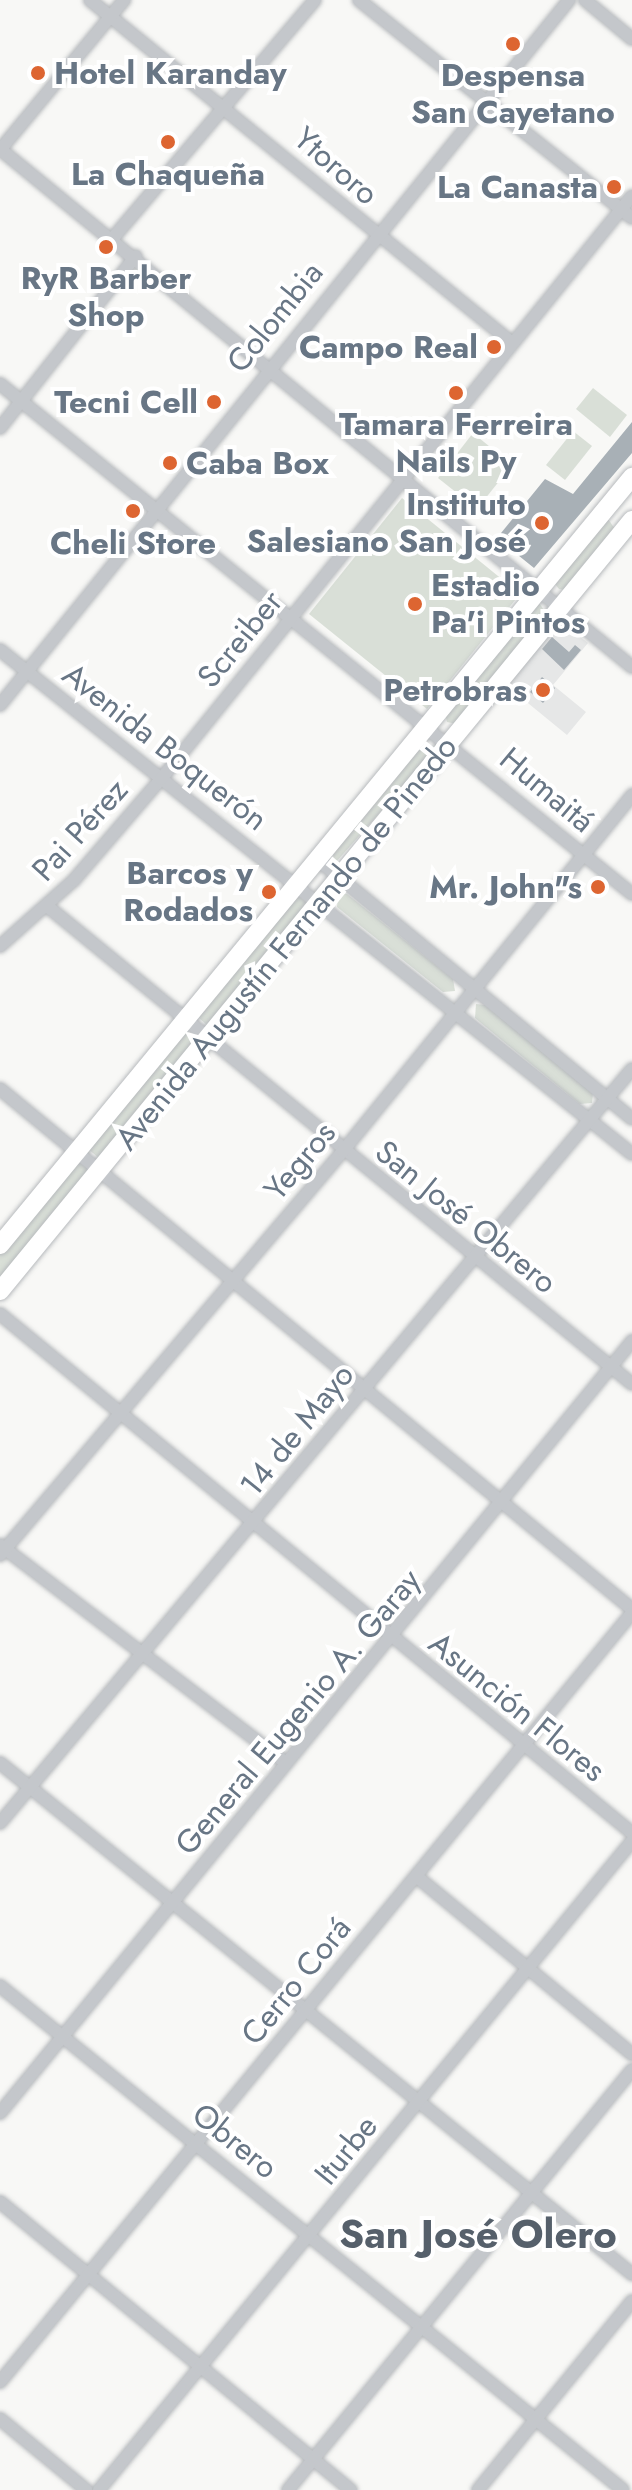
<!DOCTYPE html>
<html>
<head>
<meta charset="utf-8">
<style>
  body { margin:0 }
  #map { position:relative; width:632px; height:2490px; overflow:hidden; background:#f8f8f6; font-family:Jost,sans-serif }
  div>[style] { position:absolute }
  .built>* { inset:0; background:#e6e7e7 }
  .green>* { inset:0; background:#d9dfd7 }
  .building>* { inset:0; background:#a8b0b6 }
  .roads { filter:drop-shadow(0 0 2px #b7babd) drop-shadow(0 0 2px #b7babd) }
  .minor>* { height:12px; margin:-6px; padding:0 6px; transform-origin:6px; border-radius:6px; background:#c4c7cb }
  .highway>* { height:18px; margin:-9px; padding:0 9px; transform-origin:9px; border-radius:9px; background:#fff }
  .dots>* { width:22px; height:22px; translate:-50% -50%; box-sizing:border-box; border:4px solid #fff; border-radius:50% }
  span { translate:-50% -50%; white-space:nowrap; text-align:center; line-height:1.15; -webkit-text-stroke:8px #fff; paint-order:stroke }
  .poi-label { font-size:32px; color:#687685; font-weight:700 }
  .left { translate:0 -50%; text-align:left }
  .right { translate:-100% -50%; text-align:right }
  .street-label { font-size:32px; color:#687685 }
  .district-label { font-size:40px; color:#56606b; font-weight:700 }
</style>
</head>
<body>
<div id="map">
  <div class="built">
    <i style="clip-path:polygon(560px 621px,588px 643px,553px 685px,586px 712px,567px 735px,506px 685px)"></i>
  </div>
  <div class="green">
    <i style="clip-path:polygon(593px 388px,627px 415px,610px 437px,576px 409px)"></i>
    <i style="clip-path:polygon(573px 431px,592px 446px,565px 480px,546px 465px)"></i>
    <i style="clip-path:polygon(473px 433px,512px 465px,477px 509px,438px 478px)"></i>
    <i style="clip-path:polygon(402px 498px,520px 594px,427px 709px,309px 614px)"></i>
    <i style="clip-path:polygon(608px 519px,615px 529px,566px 590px,559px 589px,555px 584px)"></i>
    <i style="clip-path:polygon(539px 603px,547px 614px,457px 724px,447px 722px,445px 714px)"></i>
    <i style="clip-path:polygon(422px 742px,434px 752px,336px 862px,332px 853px)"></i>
    <i style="clip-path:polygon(296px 894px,307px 903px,208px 1026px,198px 1017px)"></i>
    <i style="clip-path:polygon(338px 894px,347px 894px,453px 979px,455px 991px,443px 992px,337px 907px)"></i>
    <i style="clip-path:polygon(476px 1004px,485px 1005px,593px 1093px,592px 1103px,580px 1104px,475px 1018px)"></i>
    <i style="clip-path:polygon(183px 1030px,195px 1040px,99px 1158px,88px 1149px)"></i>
    <i style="clip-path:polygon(76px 1159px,89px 1169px,0 1281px,0 1254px)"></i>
  </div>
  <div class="building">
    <i style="clip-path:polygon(632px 422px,632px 453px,534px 568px,497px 538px,545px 479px,573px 494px)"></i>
    <i style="clip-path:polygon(552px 637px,569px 652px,575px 645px,581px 650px,564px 670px,542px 649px)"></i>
    <i style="clip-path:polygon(542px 677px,555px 688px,543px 703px,530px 692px)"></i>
  </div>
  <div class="roads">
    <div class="minor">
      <i style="left:90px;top:0;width:542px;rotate:39.09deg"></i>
      <i style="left:359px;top:0;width:349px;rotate:38.6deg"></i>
      <i style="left:585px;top:0;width:61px;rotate:39.7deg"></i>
      <i style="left:0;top:149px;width:817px;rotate:39.34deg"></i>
      <i style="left:0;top:150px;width:195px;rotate:-50.4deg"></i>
      <i style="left:113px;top:238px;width:312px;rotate:-49.7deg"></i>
      <i style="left:0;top:384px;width:812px;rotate:38.9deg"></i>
      <i style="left:0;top:428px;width:219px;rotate:-51.7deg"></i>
      <i style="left:0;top:650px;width:808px;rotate:38.57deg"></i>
      <i style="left:0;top:705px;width:906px;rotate:-51.09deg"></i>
      <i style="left:317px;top:859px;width:408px;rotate:39.5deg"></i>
      <i style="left:47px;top:906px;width:755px;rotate:39.25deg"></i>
      <i style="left:0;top:946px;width:99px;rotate:-41.7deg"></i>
      <i style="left:74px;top:880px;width:133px;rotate:-49.3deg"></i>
      <i style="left:161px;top:779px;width:749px;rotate:-51.07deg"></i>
      <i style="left:0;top:1089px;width:818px;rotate:39.45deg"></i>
      <i style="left:0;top:1314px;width:818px;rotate:39.39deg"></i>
      <i style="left:0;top:1545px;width:360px;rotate:37.3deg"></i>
      <i style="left:0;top:1555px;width:530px;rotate:-49.67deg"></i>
      <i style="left:343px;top:1151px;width:459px;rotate:-50.9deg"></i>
      <i style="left:0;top:1763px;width:813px;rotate:38.96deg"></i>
      <i style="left:0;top:1823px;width:984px;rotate:-50.03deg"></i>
      <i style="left:416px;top:1876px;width:280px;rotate:39.5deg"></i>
      <i style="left:0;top:1986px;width:801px;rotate:38.97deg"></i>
      <i style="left:0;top:2113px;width:998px;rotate:-50.69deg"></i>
      <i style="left:0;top:2202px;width:454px;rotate:39.4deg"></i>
      <i style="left:0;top:2382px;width:995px;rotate:-50.59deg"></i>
      <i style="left:0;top:2419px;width:112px;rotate:39.5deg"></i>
      <i style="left:99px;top:2490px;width:840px;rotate:-50.6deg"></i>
      <i style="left:288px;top:2490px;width:543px;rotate:-50.68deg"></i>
      <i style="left:478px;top:2490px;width:244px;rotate:-50.8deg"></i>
    </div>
    <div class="highway">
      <i style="left:0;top:1245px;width:995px;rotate:-50.55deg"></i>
      <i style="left:0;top:1291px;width:997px;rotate:-50.66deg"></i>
    </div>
  </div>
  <div class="dots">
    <i style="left:513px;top:44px;background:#dd6531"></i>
    <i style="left:38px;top:73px;background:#dd6531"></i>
    <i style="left:168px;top:142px;background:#dd6531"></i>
    <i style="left:614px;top:187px;background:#dd6531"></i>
    <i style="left:106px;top:247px;background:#dd6531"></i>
    <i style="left:494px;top:347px;background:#dd6531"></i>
    <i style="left:456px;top:393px;background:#dd6531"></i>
    <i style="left:214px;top:402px;background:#dd6531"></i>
    <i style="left:170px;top:463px;background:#dd6531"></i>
    <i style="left:133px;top:511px;background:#dd6531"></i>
    <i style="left:542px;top:523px;background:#dd6531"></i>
    <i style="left:415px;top:604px;background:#dd6531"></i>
    <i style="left:543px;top:690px;background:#dd6531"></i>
    <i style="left:598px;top:887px;background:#dd6531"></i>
    <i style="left:269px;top:892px;background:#dd6531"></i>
  </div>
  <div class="poi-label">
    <span class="left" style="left:54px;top:73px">Hotel Karanday</span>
    <span style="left:513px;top:94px">Despensa<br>San Cayetano</span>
    <span style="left:168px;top:174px">La Chaqueña</span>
    <span class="right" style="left:598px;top:187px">La Canasta</span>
    <span style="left:106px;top:297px">RyR Barber<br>Shop</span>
    <span class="right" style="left:478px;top:347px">Campo Real</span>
    <span class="right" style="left:198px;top:402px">Tecni Cell</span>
    <span style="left:456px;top:443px">Tamara Ferreira<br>Nails Py</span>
    <span class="left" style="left:186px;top:463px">Caba Box</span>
    <span class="right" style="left:526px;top:523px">Instituto<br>Salesiano San José</span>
    <span style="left:133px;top:543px">Cheli Store</span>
    <span class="left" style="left:431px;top:604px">Estadio<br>Pa'i Pintos</span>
    <span class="right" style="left:527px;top:690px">Petrobras</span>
    <span class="right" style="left:253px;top:892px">Barcos y<br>Rodados</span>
    <span class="right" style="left:582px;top:887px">Mr. John"s</span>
  </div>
  <div class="street-label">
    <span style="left:336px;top:166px;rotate:41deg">Ytororo</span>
    <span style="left:275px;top:317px;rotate:-51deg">Colombia</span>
    <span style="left:240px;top:639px;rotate:-51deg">Screiber</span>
    <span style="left:165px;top:747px;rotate:38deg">Avenida Boquerón</span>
    <span style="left:547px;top:790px;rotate:40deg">Humaitá</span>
    <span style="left:80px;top:830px;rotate:-48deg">Pai Pérez</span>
    <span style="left:286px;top:943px;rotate:-51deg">Avenida Augustín Fernando de Pinedo</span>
    <span style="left:300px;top:1161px;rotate:-50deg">Yegros</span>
    <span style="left:466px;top:1217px;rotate:39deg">San José Obrero</span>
    <span style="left:297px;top:1430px;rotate:-51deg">14 de Mayo</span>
    <span style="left:517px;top:1707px;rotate:39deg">Asunción Flores</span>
    <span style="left:298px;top:1712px;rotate:-50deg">General Eugenio A. Garay</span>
    <span style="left:296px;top:1981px;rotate:-51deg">Cerro Corá</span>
    <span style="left:235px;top:2141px;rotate:39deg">Obrero</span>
    <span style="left:346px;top:2150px;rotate:-51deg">Iturbe</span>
  </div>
  <div class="district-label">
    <span style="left:478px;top:2234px">San José Olero</span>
  </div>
</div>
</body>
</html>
